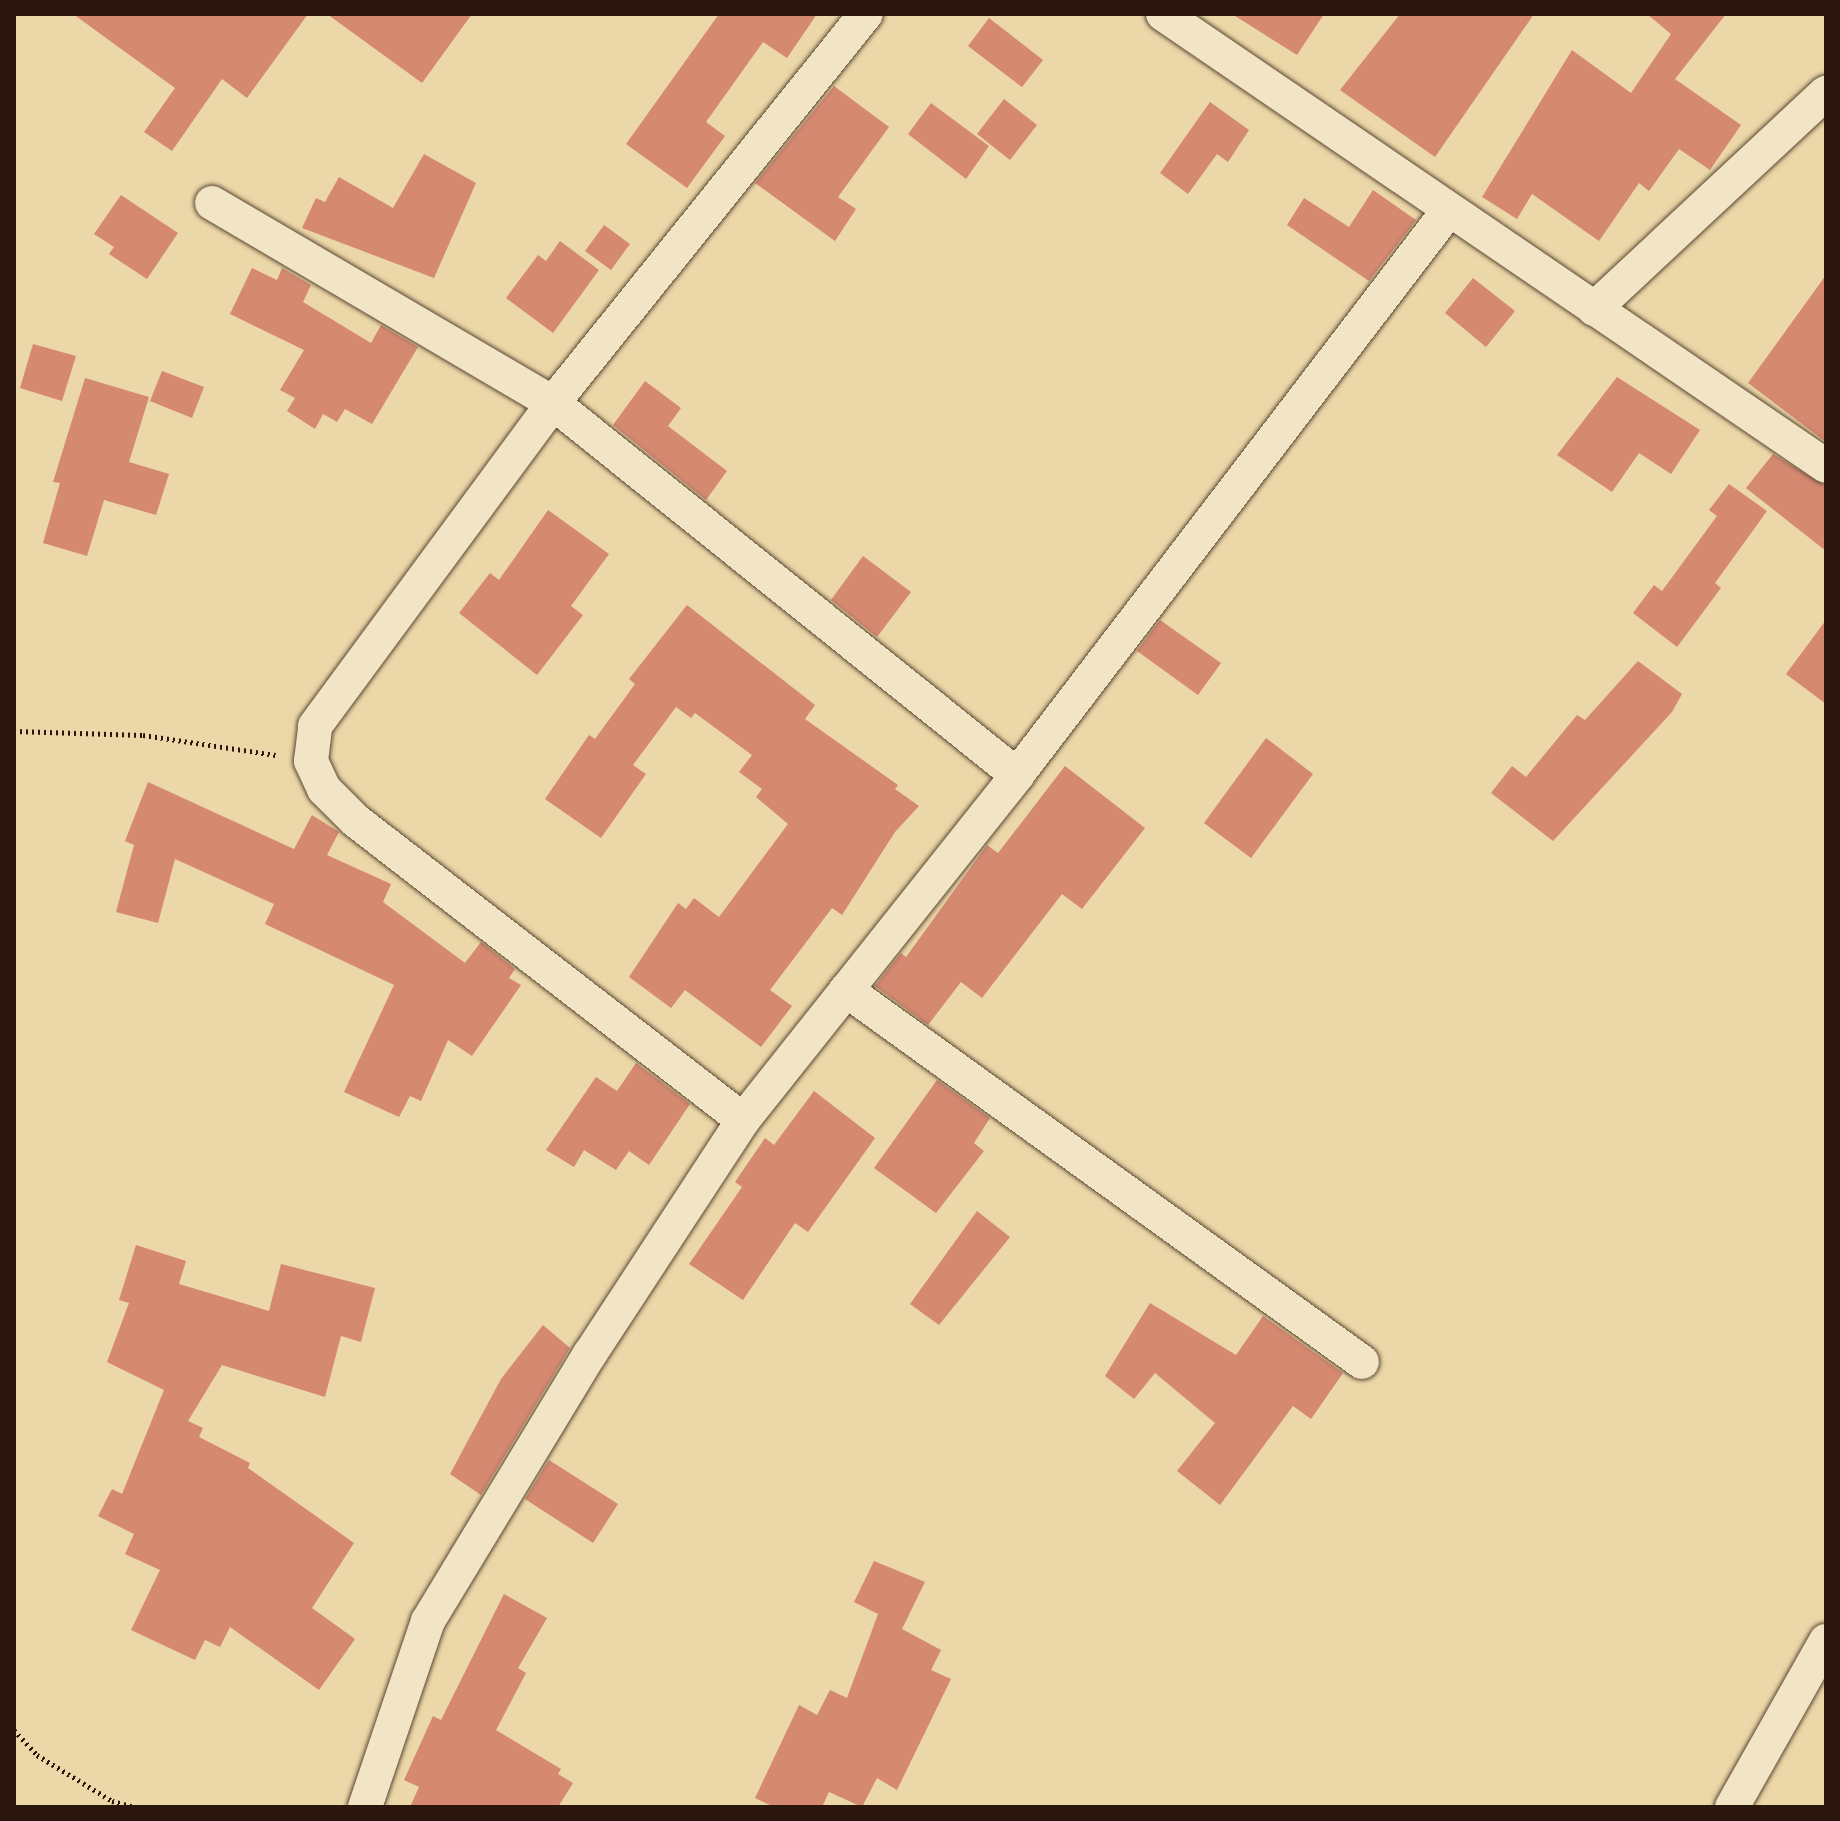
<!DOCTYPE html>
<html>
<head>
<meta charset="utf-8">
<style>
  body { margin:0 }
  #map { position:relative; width:1840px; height:1821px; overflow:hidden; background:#ebd7a7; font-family:"Sorts Mill Goudy",serif }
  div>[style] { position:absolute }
  .building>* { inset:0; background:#d58970 }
  .path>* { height:5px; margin-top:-2.5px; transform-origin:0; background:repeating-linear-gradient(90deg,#2b160d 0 2px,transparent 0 6px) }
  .roads { filter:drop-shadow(0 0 2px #5b4634) drop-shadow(0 0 2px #5b4634) }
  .street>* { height:34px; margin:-17px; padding:0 17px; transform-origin:17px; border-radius:17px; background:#f2e5c6 }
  span { translate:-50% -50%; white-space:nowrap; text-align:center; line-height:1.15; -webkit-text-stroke:7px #f2e5c6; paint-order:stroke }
  .frame { position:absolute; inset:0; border:16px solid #2b160d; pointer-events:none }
</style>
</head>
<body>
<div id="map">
  <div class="building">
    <i style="clip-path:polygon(73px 14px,308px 14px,247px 98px,222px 79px,172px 151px,144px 132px,175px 88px)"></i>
    <i style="clip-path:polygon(327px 14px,472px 14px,422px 83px)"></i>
    <i style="clip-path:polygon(719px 14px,817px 14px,787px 58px,763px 42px,706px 122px,725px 136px,687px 188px,626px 144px)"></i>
    <i style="clip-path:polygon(1232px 14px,1324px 14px,1297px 55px)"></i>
    <i style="clip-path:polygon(1400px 14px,1534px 14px,1435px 157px,1340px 90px)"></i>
    <i style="clip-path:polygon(1647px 14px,1726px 14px,1675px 79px,1741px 125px,1710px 170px,1679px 149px,1649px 191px,1639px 183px,1599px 241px,1532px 194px,1517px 219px,1482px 197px,1572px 50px,1631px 93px,1671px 34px)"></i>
    <i style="clip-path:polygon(989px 18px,1043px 60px,1022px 87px,968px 46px)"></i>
    <i style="clip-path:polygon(834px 86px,889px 127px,838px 197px,856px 209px,835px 241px,755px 183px)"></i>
    <i style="clip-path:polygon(1004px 99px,1037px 125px,1010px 160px,977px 134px)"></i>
    <i style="clip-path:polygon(1210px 102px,1249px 130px,1228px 162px,1217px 154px,1188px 194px,1160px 173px)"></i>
    <i style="clip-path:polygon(931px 103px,989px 146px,966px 179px,908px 134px)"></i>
    <i style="clip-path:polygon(424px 154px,476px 183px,434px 278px,302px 228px,316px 198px,325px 202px,339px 177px,393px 208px)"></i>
    <i style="clip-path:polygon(1373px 190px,1416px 220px,1369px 281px,1287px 225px,1304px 198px,1349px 227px)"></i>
    <i style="clip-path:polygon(121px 195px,178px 233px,147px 279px,109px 254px,114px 247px,94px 234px)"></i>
    <i style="clip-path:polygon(604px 225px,630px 244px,611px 270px,585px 251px)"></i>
    <i style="clip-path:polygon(560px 241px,599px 270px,553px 333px,506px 298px,538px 255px,546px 261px)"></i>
    <i style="clip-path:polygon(252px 268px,277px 280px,282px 268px,311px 285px,303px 302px,371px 343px,381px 325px,418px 347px,372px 424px,345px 409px,337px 422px,323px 414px,315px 429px,287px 411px,295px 398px,280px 390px,304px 350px,230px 314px)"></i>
    <i style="clip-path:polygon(1826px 275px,1826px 442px,1748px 383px)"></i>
    <i style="clip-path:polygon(1473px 278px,1515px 311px,1486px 347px,1445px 313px)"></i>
    <i style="clip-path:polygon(33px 344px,76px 356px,62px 401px,20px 388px)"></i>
    <i style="clip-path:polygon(162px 371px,204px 387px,192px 418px,150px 401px)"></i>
    <i style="clip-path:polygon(1617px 377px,1700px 430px,1671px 474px,1639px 453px,1612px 492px,1557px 455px)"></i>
    <i style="clip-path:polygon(85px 378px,149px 397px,129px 462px,169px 474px,156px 515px,104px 500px,87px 556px,43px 543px,60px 483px,53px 482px)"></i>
    <i style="clip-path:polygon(645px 381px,681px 408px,668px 426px,727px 471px,706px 500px,613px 425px)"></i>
    <i style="clip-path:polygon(1773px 454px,1826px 486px,1826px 551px,1746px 488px)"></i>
    <i style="clip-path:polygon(1729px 484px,1767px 511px,1715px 583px,1721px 588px,1677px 647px,1633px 613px,1654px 585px,1662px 591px,1717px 516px,1709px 510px)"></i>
    <i style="clip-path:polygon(548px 510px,609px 554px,571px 606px,583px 615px,537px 675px,459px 613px,490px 573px,499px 580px)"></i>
    <i style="clip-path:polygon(863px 556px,911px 592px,877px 637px,831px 600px)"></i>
    <i style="clip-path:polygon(687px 605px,815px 705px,805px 719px,898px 785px,895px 789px,919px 806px,895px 832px,842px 915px,832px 908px,770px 990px,792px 1006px,761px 1047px,685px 990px,671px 1008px,629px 977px,678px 903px,686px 909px,694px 898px,719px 917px,788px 824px,756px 797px,762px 789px,739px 772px,752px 755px,695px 713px,691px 718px,676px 707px,633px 765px,646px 774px,601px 838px,545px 799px,589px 735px,595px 739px,635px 684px,629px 679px)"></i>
    <i style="clip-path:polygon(1160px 620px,1221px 663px,1198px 695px,1137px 651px)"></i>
    <i style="clip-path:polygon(1826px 620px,1826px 704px,1786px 674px)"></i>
    <i style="clip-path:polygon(1638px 661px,1682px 694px,1672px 712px,1553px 841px,1491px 793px,1512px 766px,1526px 777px,1577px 715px,1585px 720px)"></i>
    <i style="clip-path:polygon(1266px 738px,1313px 774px,1251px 858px,1204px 823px)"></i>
    <i style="clip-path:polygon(1065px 766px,1145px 828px,1082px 909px,1062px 894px,982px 998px,961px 982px,928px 1025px,875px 986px,901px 953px,906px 957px,987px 845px,998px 853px)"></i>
    <i style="clip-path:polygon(148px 782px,294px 849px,312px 815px,339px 832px,327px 855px,391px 884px,383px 902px,465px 963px,481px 942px,515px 969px,509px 978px,521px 985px,472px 1056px,448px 1040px,421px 1101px,410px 1096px,399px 1117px,344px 1092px,394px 985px,265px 924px,274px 904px,175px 859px,158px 923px,116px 912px,134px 845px,125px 841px)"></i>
    <i style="clip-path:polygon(636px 1063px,690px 1104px,649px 1165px,629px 1151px,616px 1170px,584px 1150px,574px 1167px,546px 1150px,596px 1077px,617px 1091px)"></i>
    <i style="clip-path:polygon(937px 1080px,990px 1118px,974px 1143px,984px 1151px,936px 1213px,874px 1168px)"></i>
    <i style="clip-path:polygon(814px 1091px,875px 1138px,808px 1232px,795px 1223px,743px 1300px,689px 1264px,742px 1187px,735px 1182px,765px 1138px,774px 1145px)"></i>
    <i style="clip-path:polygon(977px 1211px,1010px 1237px,939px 1325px,910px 1304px)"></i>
    <i style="clip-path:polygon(136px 1245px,186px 1261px,179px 1284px,269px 1311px,281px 1264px,375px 1288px,361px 1342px,341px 1336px,325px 1397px,222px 1365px,188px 1421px,203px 1428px,199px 1437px,250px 1463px,248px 1468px,354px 1543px,312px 1608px,355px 1639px,319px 1690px,230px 1627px,220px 1647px,205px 1640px,195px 1660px,131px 1630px,160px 1570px,125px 1554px,134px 1534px,98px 1516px,112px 1489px,122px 1494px,164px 1390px,107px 1362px,129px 1303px,119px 1300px)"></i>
    <i style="clip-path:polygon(1150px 1303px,1236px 1355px,1263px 1316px,1343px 1373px,1311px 1419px,1293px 1406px,1220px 1505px,1177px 1471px,1215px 1423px,1155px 1373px,1134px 1399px,1105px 1376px)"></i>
    <i style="clip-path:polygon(543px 1325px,570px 1348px,481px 1495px,450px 1474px,501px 1379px)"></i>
    <i style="clip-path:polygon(549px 1460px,618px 1504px,593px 1543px,525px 1499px)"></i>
    <i style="clip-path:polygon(874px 1561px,925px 1582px,902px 1629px,941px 1650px,931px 1670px,951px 1679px,897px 1790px,877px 1778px,862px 1807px,829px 1792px,822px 1807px,774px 1807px,755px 1798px,799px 1705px,817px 1715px,830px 1690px,847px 1698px,878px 1614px,854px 1602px)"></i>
    <i style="clip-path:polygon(504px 1594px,547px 1618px,518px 1668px,526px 1673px,496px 1730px,561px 1769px,558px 1774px,573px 1783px,558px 1807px,410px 1807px,419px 1787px,404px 1780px,433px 1716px,441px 1720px)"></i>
  </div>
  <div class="path">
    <i style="left:14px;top:731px;width:129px;rotate:1.8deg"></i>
    <i style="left:143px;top:735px;width:134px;rotate:8.6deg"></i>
    <i style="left:14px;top:1730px;width:34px;rotate:47deg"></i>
    <i style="left:37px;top:1755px;width:88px;rotate:31.5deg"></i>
    <i style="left:112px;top:1801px;width:24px;rotate:15deg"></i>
  </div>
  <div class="roads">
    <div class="street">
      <i style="left:1163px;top:14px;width:802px;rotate:34.28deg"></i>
      <i style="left:212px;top:203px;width:395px;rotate:30.4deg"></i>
      <i style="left:553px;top:403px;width:595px;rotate:38.72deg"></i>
      <i style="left:1594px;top:309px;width:317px;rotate:-43deg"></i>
      <i style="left:846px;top:990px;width:636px;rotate:35.79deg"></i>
      <i style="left:743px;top:1120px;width:490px;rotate:-142.3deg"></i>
      <i style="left:355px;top:820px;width:44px;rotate:-135deg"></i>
      <i style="left:324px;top:789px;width:31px;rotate:-115deg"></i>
      <i style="left:311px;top:761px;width:35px;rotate:-83deg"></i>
      <i style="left:315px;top:726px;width:401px;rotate:-53.6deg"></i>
      <i style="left:553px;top:403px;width:499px;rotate:-51.2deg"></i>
      <i style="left:365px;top:1807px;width:196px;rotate:-71.3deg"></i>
      <i style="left:428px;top:1621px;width:312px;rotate:-58.8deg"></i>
      <i style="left:590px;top:1354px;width:280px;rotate:-56.8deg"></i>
      <i style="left:743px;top:1120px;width:441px;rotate:-51.5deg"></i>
      <i style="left:1017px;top:775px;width:710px;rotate:-52.61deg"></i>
      <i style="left:1732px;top:1807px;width:191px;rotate:-60.5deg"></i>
    </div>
  </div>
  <div class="frame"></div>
</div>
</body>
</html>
